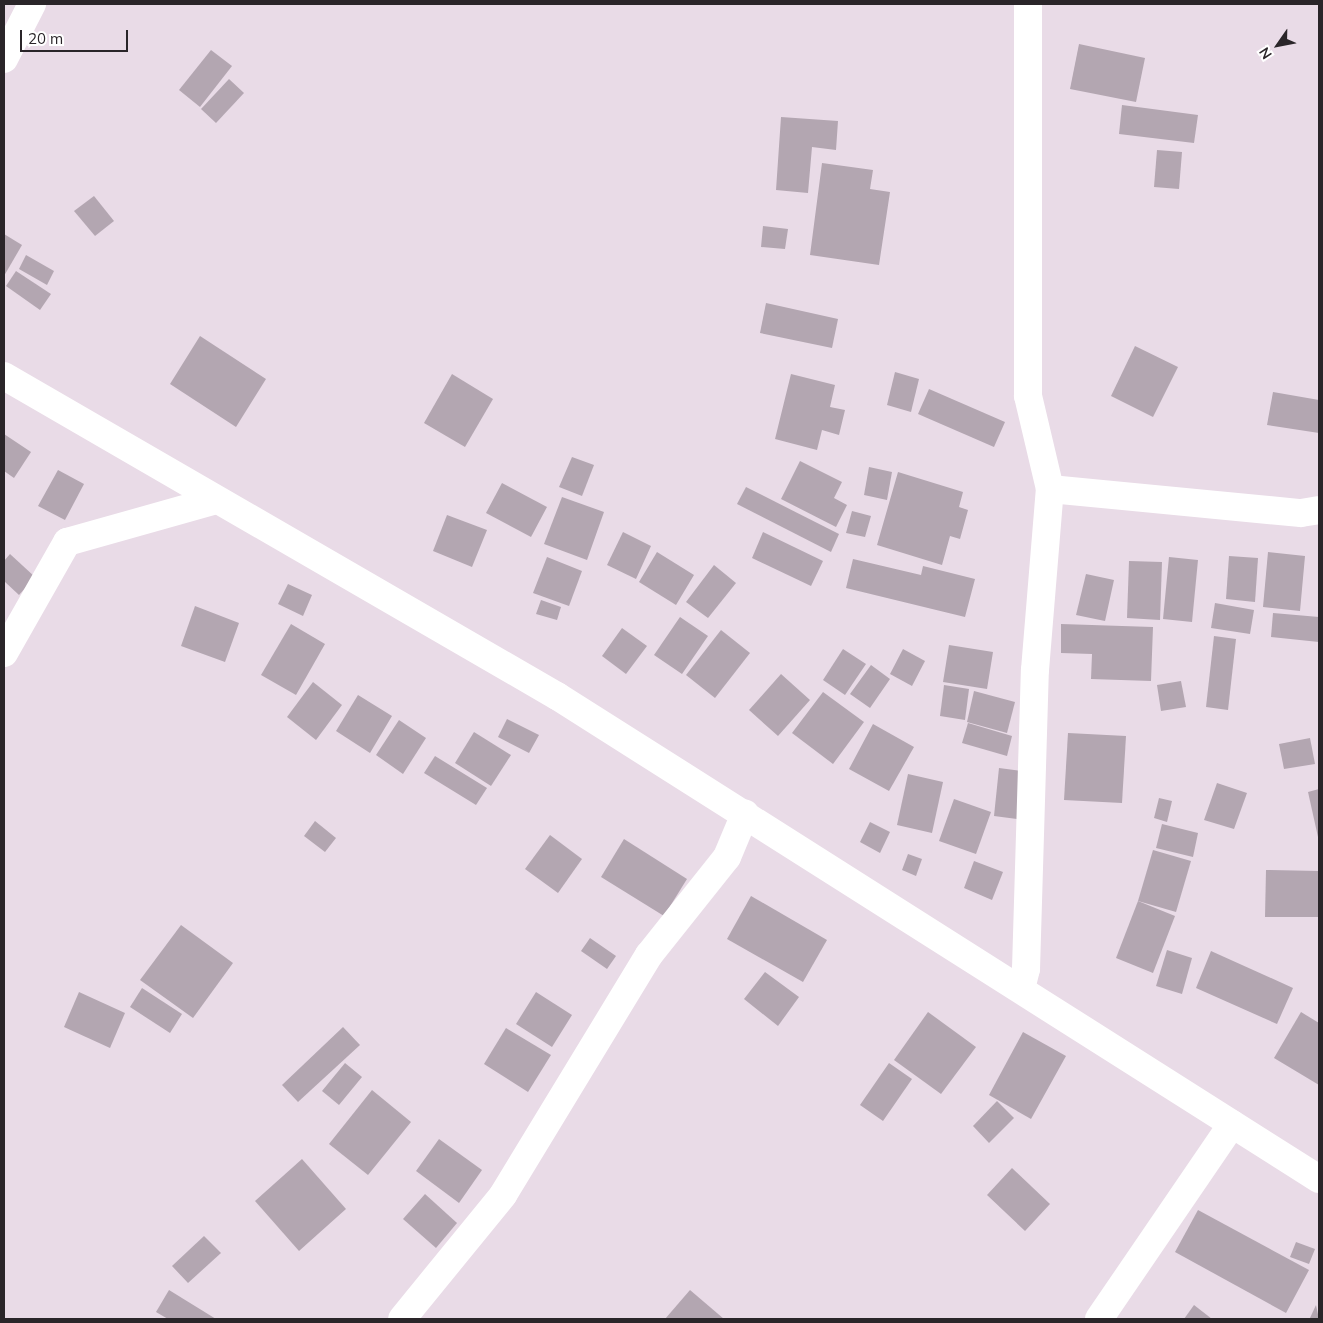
<!DOCTYPE html>
<html>
<head>
<meta charset="utf-8">
<style>
  body { margin:0 }
  #map { position:relative; width:1323px; height:1323px; overflow:hidden; background:#e9dbe7; font-family:Mulish,sans-serif }
  div>[style] { position:absolute }
  .building>* { inset:0; background:#b3a6b1 }
  .minor>* { height:28px; margin:-14px; padding:0 14px; transform-origin:14px; border-radius:14px; background:#fff }
  span { translate:-50% -50%; white-space:nowrap; text-align:center; line-height:1.15; -webkit-text-stroke:4px #fff; paint-order:stroke }
  .frame { position:absolute; inset:0; border:5px solid #2a2529; pointer-events:none }
  .north { position:absolute; left:1253px; top:20px; width:50px; height:50px; -webkit-text-stroke:4px #fff; paint-order:stroke; rotate:237deg; font-size:14px; font-weight:700; line-height:20px; text-align:center; color:#2a2529 }
  .north::after { content:''; display:block; margin:auto; width:18px; height:22px; background:#2a2529; clip-path:polygon(50% 0,100% 100%,50% 72%,0 100%) }
  .scale { position:absolute; left:20px; top:30px; width:108px; height:22px; box-sizing:border-box; border:2px solid #2a2529; border-top:0; padding-left:6px; font-size:15px; line-height:18px; white-space:nowrap; color:#2a2529; -webkit-text-stroke:4px #fff; paint-order:stroke }
</style>
</head>
<body>
<div id="map">
  <div class="building">
    <i style="clip-path:polygon(1079px 44px,1145px 58px,1136px 102px,1070px 89px)"></i>
    <i style="clip-path:polygon(211px 50px,232px 66px,200px 107px,179px 90px)"></i>
    <i style="clip-path:polygon(229px 79px,244px 93px,216px 123px,201px 109px)"></i>
    <i style="clip-path:polygon(1122px 105px,1198px 115px,1194px 143px,1119px 134px)"></i>
    <i style="clip-path:polygon(781px 117px,838px 121px,836px 150px,812px 147px,808px 193px,776px 190px)"></i>
    <i style="clip-path:polygon(1157px 150px,1182px 152px,1179px 189px,1154px 187px)"></i>
    <i style="clip-path:polygon(822px 163px,873px 170px,870px 189px,890px 192px,879px 265px,810px 255px)"></i>
    <i style="clip-path:polygon(94px 196px,114px 221px,95px 236px,74px 211px)"></i>
    <i style="clip-path:polygon(763px 226px,788px 229px,785px 249px,761px 247px)"></i>
    <i style="clip-path:polygon(4px 234px,22px 245px,4px 276px)"></i>
    <i style="clip-path:polygon(26px 255px,54px 271px,47px 285px,19px 269px)"></i>
    <i style="clip-path:polygon(16px 271px,51px 294px,40px 310px,6px 286px)"></i>
    <i style="clip-path:polygon(766px 303px,838px 319px,832px 348px,760px 333px)"></i>
    <i style="clip-path:polygon(200px 336px,266px 379px,236px 427px,170px 384px)"></i>
    <i style="clip-path:polygon(1135px 346px,1178px 367px,1153px 417px,1111px 396px)"></i>
    <i style="clip-path:polygon(895px 372px,919px 379px,911px 412px,887px 405px)"></i>
    <i style="clip-path:polygon(452px 374px,493px 399px,465px 447px,424px 423px)"></i>
    <i style="clip-path:polygon(791px 374px,835px 385px,830px 407px,845px 410px,839px 435px,822px 430px,817px 450px,775px 439px)"></i>
    <i style="clip-path:polygon(929px 389px,1005px 422px,994px 447px,918px 414px)"></i>
    <i style="clip-path:polygon(1273px 392px,1319px 400px,1319px 433px,1267px 425px)"></i>
    <i style="clip-path:polygon(4px 434px,31px 452px,14px 478px,4px 471px)"></i>
    <i style="clip-path:polygon(572px 457px,594px 465px,582px 496px,559px 487px)"></i>
    <i style="clip-path:polygon(800px 461px,842px 482px,834px 498px,847px 505px,836px 527px,781px 499px)"></i>
    <i style="clip-path:polygon(869px 467px,892px 472px,887px 500px,864px 495px)"></i>
    <i style="clip-path:polygon(58px 470px,84px 484px,65px 520px,38px 506px)"></i>
    <i style="clip-path:polygon(898px 472px,963px 492px,959px 507px,968px 510px,960px 539px,950px 536px,942px 565px,877px 545px)"></i>
    <i style="clip-path:polygon(502px 483px,547px 507px,531px 537px,486px 513px)"></i>
    <i style="clip-path:polygon(746px 487px,839px 534px,831px 552px,737px 504px)"></i>
    <i style="clip-path:polygon(562px 497px,604px 512px,587px 560px,544px 544px)"></i>
    <i style="clip-path:polygon(852px 511px,871px 516px,865px 537px,846px 533px)"></i>
    <i style="clip-path:polygon(447px 515px,487px 530px,472px 567px,433px 551px)"></i>
    <i style="clip-path:polygon(623px 532px,651px 546px,636px 579px,607px 565px)"></i>
    <i style="clip-path:polygon(763px 532px,823px 561px,811px 586px,752px 558px)"></i>
    <i style="clip-path:polygon(657px 552px,694px 575px,676px 605px,639px 582px)"></i>
    <i style="clip-path:polygon(1268px 552px,1305px 556px,1300px 611px,1263px 607px)"></i>
    <i style="clip-path:polygon(10px 554px,35px 577px,19px 595px,4px 581px,4px 561px)"></i>
    <i style="clip-path:polygon(1229px 556px,1258px 558px,1255px 602px,1226px 599px)"></i>
    <i style="clip-path:polygon(547px 557px,582px 571px,569px 606px,533px 593px)"></i>
    <i style="clip-path:polygon(1169px 557px,1198px 560px,1192px 622px,1163px 619px)"></i>
    <i style="clip-path:polygon(853px 559px,921px 575px,923px 566px,975px 579px,965px 617px,846px 588px)"></i>
    <i style="clip-path:polygon(1129px 561px,1162px 562px,1160px 620px,1127px 618px)"></i>
    <i style="clip-path:polygon(714px 565px,736px 583px,708px 618px,686px 602px)"></i>
    <i style="clip-path:polygon(1086px 574px,1114px 580px,1105px 621px,1076px 615px)"></i>
    <i style="clip-path:polygon(288px 584px,312px 595px,303px 616px,278px 604px)"></i>
    <i style="clip-path:polygon(541px 600px,561px 607px,557px 620px,536px 614px)"></i>
    <i style="clip-path:polygon(1215px 603px,1254px 610px,1250px 634px,1211px 628px)"></i>
    <i style="clip-path:polygon(195px 606px,239px 623px,225px 662px,181px 646px)"></i>
    <i style="clip-path:polygon(1273px 613px,1319px 617px,1319px 642px,1271px 637px)"></i>
    <i style="clip-path:polygon(680px 617px,708px 636px,682px 674px,654px 655px)"></i>
    <i style="clip-path:polygon(291px 624px,325px 644px,296px 695px,261px 675px)"></i>
    <i style="clip-path:polygon(1061px 624px,1153px 627px,1151px 681px,1091px 679px,1092px 654px,1061px 653px)"></i>
    <i style="clip-path:polygon(622px 628px,647px 646px,626px 674px,602px 656px)"></i>
    <i style="clip-path:polygon(721px 630px,750px 653px,715px 698px,686px 675px)"></i>
    <i style="clip-path:polygon(1214px 636px,1236px 639px,1228px 710px,1206px 707px)"></i>
    <i style="clip-path:polygon(949px 645px,993px 652px,987px 689px,943px 682px)"></i>
    <i style="clip-path:polygon(843px 649px,866px 664px,845px 695px,823px 680px)"></i>
    <i style="clip-path:polygon(903px 649px,925px 661px,912px 686px,890px 674px)"></i>
    <i style="clip-path:polygon(871px 665px,890px 679px,870px 708px,850px 694px)"></i>
    <i style="clip-path:polygon(781px 674px,810px 700px,778px 736px,749px 710px)"></i>
    <i style="clip-path:polygon(1181px 681px,1186px 707px,1161px 711px,1157px 685px)"></i>
    <i style="clip-path:polygon(313px 682px,342px 705px,316px 740px,287px 717px)"></i>
    <i style="clip-path:polygon(944px 685px,969px 689px,965px 720px,940px 716px)"></i>
    <i style="clip-path:polygon(974px 691px,1015px 702px,1007px 733px,967px 722px)"></i>
    <i style="clip-path:polygon(823px 692px,864px 722px,833px 764px,792px 733px)"></i>
    <i style="clip-path:polygon(358px 695px,392px 716px,370px 753px,336px 731px)"></i>
    <i style="clip-path:polygon(507px 719px,539px 735px,529px 753px,498px 737px)"></i>
    <i style="clip-path:polygon(399px 720px,426px 738px,403px 774px,376px 755px)"></i>
    <i style="clip-path:polygon(968px 723px,1012px 736px,1007px 756px,962px 743px)"></i>
    <i style="clip-path:polygon(873px 724px,914px 747px,889px 791px,849px 769px)"></i>
    <i style="clip-path:polygon(474px 732px,511px 755px,491px 786px,455px 763px)"></i>
    <i style="clip-path:polygon(1068px 733px,1126px 736px,1122px 803px,1064px 800px)"></i>
    <i style="clip-path:polygon(1310px 738px,1315px 764px,1284px 769px,1279px 744px)"></i>
    <i style="clip-path:polygon(435px 756px,487px 788px,476px 805px,424px 773px)"></i>
    <i style="clip-path:polygon(999px 768px,1021px 771px,1017px 819px,994px 816px)"></i>
    <i style="clip-path:polygon(908px 774px,943px 782px,932px 833px,897px 825px)"></i>
    <i style="clip-path:polygon(1217px 783px,1247px 793px,1234px 829px,1204px 820px)"></i>
    <i style="clip-path:polygon(1319px 789px,1319px 837px,1318px 837px,1308px 792px)"></i>
    <i style="clip-path:polygon(1159px 798px,1172px 801px,1167px 822px,1154px 818px)"></i>
    <i style="clip-path:polygon(954px 799px,991px 812px,976px 854px,939px 841px)"></i>
    <i style="clip-path:polygon(315px 821px,336px 838px,325px 852px,304px 836px)"></i>
    <i style="clip-path:polygon(870px 822px,890px 832px,880px 853px,860px 842px)"></i>
    <i style="clip-path:polygon(1162px 824px,1198px 833px,1193px 857px,1156px 848px)"></i>
    <i style="clip-path:polygon(550px 835px,582px 859px,558px 893px,525px 869px)"></i>
    <i style="clip-path:polygon(624px 839px,687px 879px,664px 916px,601px 877px)"></i>
    <i style="clip-path:polygon(1153px 850px,1191px 861px,1176px 912px,1138px 901px)"></i>
    <i style="clip-path:polygon(908px 854px,922px 859px,916px 876px,902px 870px)"></i>
    <i style="clip-path:polygon(974px 861px,1003px 872px,992px 900px,964px 888px)"></i>
    <i style="clip-path:polygon(1266px 870px,1319px 871px,1319px 917px,1265px 917px)"></i>
    <i style="clip-path:polygon(751px 896px,827px 940px,803px 982px,727px 939px)"></i>
    <i style="clip-path:polygon(1138px 901px,1175px 916px,1153px 973px,1116px 958px)"></i>
    <i style="clip-path:polygon(181px 925px,233px 963px,193px 1018px,140px 980px)"></i>
    <i style="clip-path:polygon(590px 938px,616px 956px,607px 969px,581px 951px)"></i>
    <i style="clip-path:polygon(1167px 950px,1192px 958px,1182px 994px,1156px 986px)"></i>
    <i style="clip-path:polygon(1211px 951px,1293px 988px,1277px 1024px,1196px 988px)"></i>
    <i style="clip-path:polygon(765px 972px,799px 997px,778px 1026px,744px 999px)"></i>
    <i style="clip-path:polygon(142px 988px,182px 1014px,170px 1033px,130px 1007px)"></i>
    <i style="clip-path:polygon(79px 992px,125px 1013px,110px 1048px,64px 1027px)"></i>
    <i style="clip-path:polygon(536px 992px,572px 1015px,552px 1047px,516px 1024px)"></i>
    <i style="clip-path:polygon(928px 1012px,976px 1047px,941px 1094px,894px 1060px)"></i>
    <i style="clip-path:polygon(1301px 1012px,1319px 1023px,1319px 1085px,1274px 1058px)"></i>
    <i style="clip-path:polygon(343px 1027px,360px 1045px,298px 1102px,282px 1085px)"></i>
    <i style="clip-path:polygon(506px 1028px,551px 1055px,528px 1092px,484px 1064px)"></i>
    <i style="clip-path:polygon(1023px 1032px,1066px 1056px,1031px 1119px,989px 1095px)"></i>
    <i style="clip-path:polygon(345px 1063px,362px 1077px,339px 1105px,322px 1091px)"></i>
    <i style="clip-path:polygon(889px 1063px,912px 1079px,883px 1121px,860px 1105px)"></i>
    <i style="clip-path:polygon(372px 1090px,411px 1122px,368px 1175px,329px 1144px)"></i>
    <i style="clip-path:polygon(997px 1101px,1014px 1118px,989px 1143px,973px 1126px)"></i>
    <i style="clip-path:polygon(439px 1139px,482px 1170px,459px 1203px,416px 1171px)"></i>
    <i style="clip-path:polygon(302px 1159px,346px 1209px,299px 1251px,255px 1201px)"></i>
    <i style="clip-path:polygon(1012px 1168px,1050px 1204px,1025px 1231px,987px 1195px)"></i>
    <i style="clip-path:polygon(425px 1194px,457px 1223px,436px 1248px,403px 1219px)"></i>
    <i style="clip-path:polygon(1198px 1210px,1309px 1270px,1286px 1313px,1175px 1252px)"></i>
    <i style="clip-path:polygon(204px 1236px,221px 1253px,188px 1283px,172px 1266px)"></i>
    <i style="clip-path:polygon(1296px 1242px,1315px 1249px,1309px 1264px,1290px 1257px)"></i>
    <i style="clip-path:polygon(169px 1290px,216px 1319px,168px 1319px,156px 1312px)"></i>
    <i style="clip-path:polygon(690px 1290px,724px 1319px,665px 1319px)"></i>
    <i style="clip-path:polygon(1194px 1305px,1212px 1319px,1184px 1319px)"></i>
    <i style="clip-path:polygon(1316px 1305px,1319px 1319px,1311px 1319px,1310px 1318px)"></i>
  </div>
  <div class="minor">
    <i style="left:4px;top:59px;width:62px;rotate:-63deg"></i>
    <i style="left:4px;top:376px;width:639px;rotate:30.06deg"></i>
    <i style="left:557px;top:696px;width:902px;rotate:32.37deg"></i>
    <i style="left:1050px;top:489px;width:252px;rotate:5.5deg"></i>
    <i style="left:1301px;top:513px;width:18px;rotate:-9deg"></i>
    <i style="left:4px;top:653px;width:128px;rotate:-60.4deg"></i>
    <i style="left:67px;top:542px;width:155px;rotate:-15.7deg"></i>
    <i style="left:1021px;top:989px;width:21px;rotate:-76deg"></i>
    <i style="left:1026px;top:969px;width:299px;rotate:-88.3deg"></i>
    <i style="left:1035px;top:670px;width:182px;rotate:-85.3deg"></i>
    <i style="left:1050px;top:489px;width:96px;rotate:-103.3deg"></i>
    <i style="left:1028px;top:396px;width:392px;rotate:-90deg"></i>
    <i style="left:402px;top:1319px;width:160px;rotate:-50.8deg"></i>
    <i style="left:503px;top:1195px;width:281px;rotate:-58.7deg"></i>
    <i style="left:649px;top:955px;width:125px;rotate:-51.5deg"></i>
    <i style="left:727px;top:857px;width:47px;rotate:-67.3deg"></i>
    <i style="left:1099px;top:1319px;width:236px;rotate:-55.7deg"></i>
  </div>
  <div class="frame"></div>
  <div class="north">N</div>
  <div class="scale">20 m</div>
</div>
</body>
</html>
